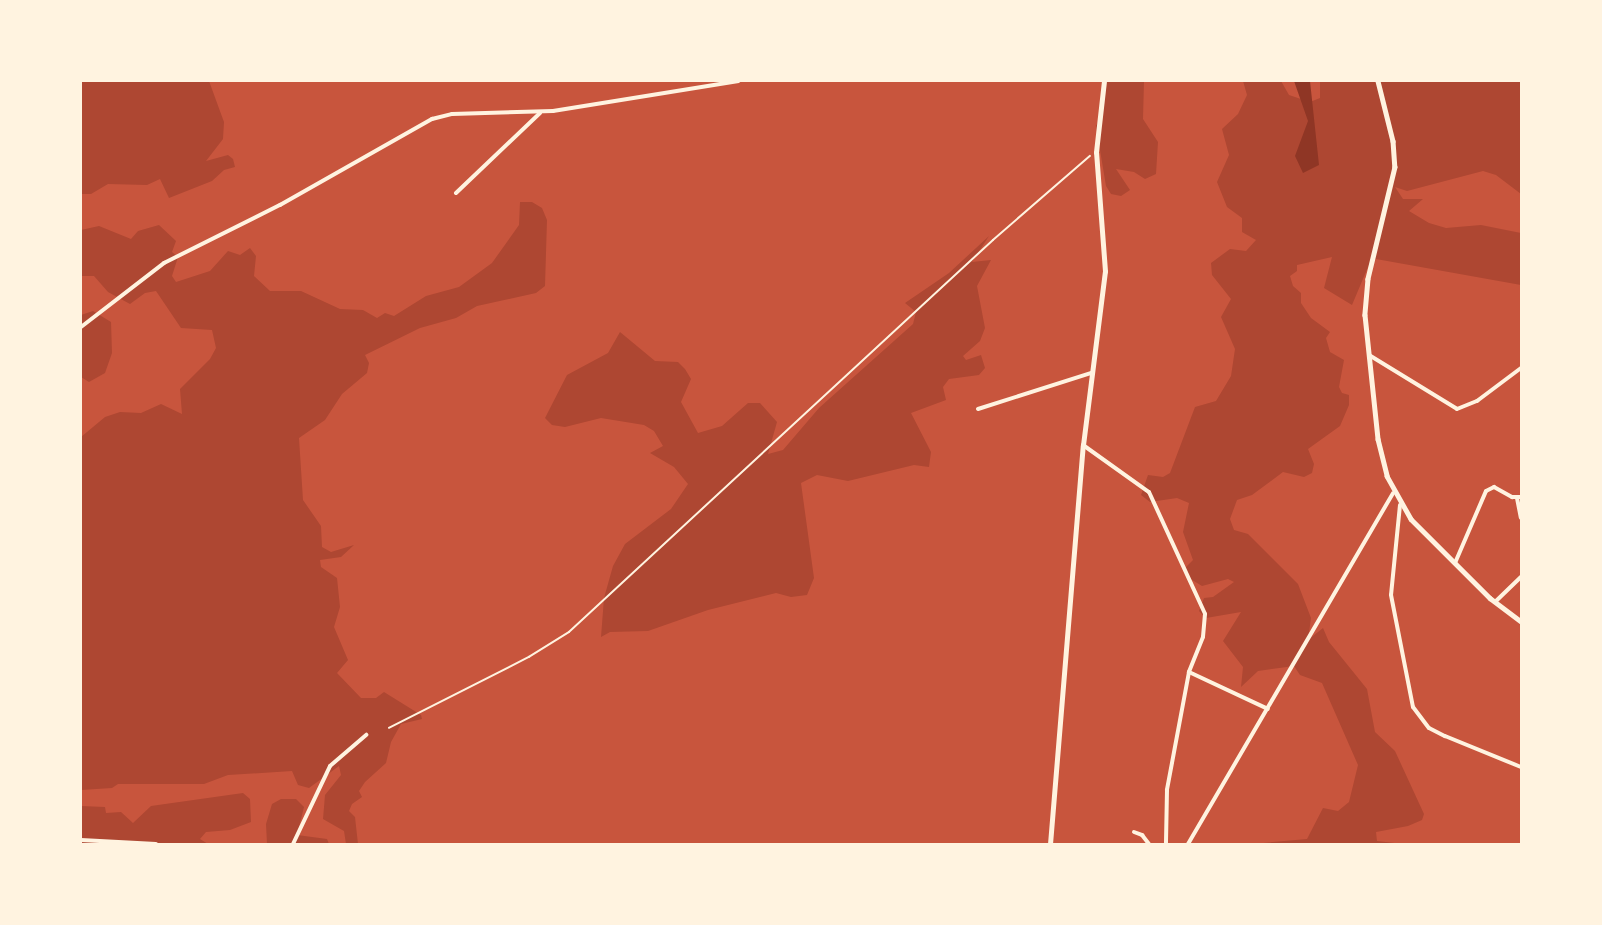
<!DOCTYPE html>
<html>
<head>
<meta charset="utf-8">
<style>
  body { margin:0 }
  #map { position:relative; width:1602px; height:925px; overflow:hidden; background:#c8553d; font-family:"Playfair Display",serif }
  div>[style] { position:absolute }
  .green>* { inset:0; background:#ae4732 }
  .water>* { inset:0; background:#8f3625 }
  .path>* { height:1.5px; margin:-0.75px; padding:0 0.75px; transform-origin:0.75px; border-radius:0.75px; background:#fff3e0 }
  .minor>* { height:4px; margin:-2px; padding:0 2px; transform-origin:2px; border-radius:2px; background:#fff3e0 }
  .tertiary>* { height:4.5px; margin:-2.25px; padding:0 2.25px; transform-origin:2.25px; border-radius:2.25px; background:#fff3e0 }
  .primary>* { height:5px; margin:-2.5px; padding:0 2.5px; transform-origin:2.5px; border-radius:2.5px; background:#fff3e0 }
  span { translate:-50% -50%; white-space:nowrap; text-align:center; line-height:1.15; -webkit-text-stroke:4.5px #fff3e0; paint-order:stroke }
  .frame { position:absolute; inset:0; border:82px solid #fff3e0; pointer-events:none }
</style>
</head>
<body>
<div id="map">
  <div class="green">
    <i style="clip-path:polygon(81px 81px,209px 81px,224px 122px,223px 139px,206px 161px,228px 155px,233px 159px,235px 167px,224px 170px,212px 181px,169px 198px,160px 179px,147px 185px,108px 184px,91px 194px,81px 194px)"></i>
    <i style="clip-path:polygon(1107px 81px,1144px 81px,1143px 119px,1158px 142px,1156px 174px,1145px 179px,1134px 172px,1116px 169px,1130px 190px,1121px 196px,1111px 194px,1106px 186px,1096px 126px,1103px 112px)"></i>
    <i style="clip-path:polygon(1243px 81px,1281px 81px,1289px 95px,1310px 102px,1320px 98px,1320px 81px,1521px 81px,1521px 194px,1496px 175px,1483px 171px,1407px 191px,1395px 187px,1403px 199px,1423px 199px,1409px 211px,1429px 223px,1446px 228px,1481px 225px,1521px 233px,1521px 285px,1376px 259px,1368px 267px,1352px 305px,1324px 288px,1332px 257px,1297px 265px,1297px 271px,1290px 276px,1293px 286px,1301px 293px,1301px 303px,1311px 318px,1330px 332px,1326px 338px,1330px 352px,1344px 360px,1339px 387px,1342px 393px,1349px 395px,1349px 405px,1340px 426px,1308px 449px,1314px 464px,1312px 473px,1304px 477px,1283px 472px,1252px 495px,1237px 500px,1230px 519px,1234px 530px,1248px 534px,1298px 584px,1311px 618px,1308px 640px,1323px 628px,1329px 642px,1367px 689px,1375px 732px,1395px 751px,1424px 814px,1422px 820px,1408px 826px,1376px 832px,1377px 841px,1403px 844px,1252px 844px,1307px 839px,1323px 808px,1338px 811px,1349px 802px,1358px 765px,1322px 683px,1300px 675px,1294px 666px,1258px 671px,1241px 687px,1243px 667px,1223px 641px,1241px 612px,1206px 618px,1199px 611px,1204px 598px,1213px 597px,1234px 582px,1228px 579px,1202px 586px,1189px 578px,1184px 569px,1193px 560px,1183px 532px,1189px 503px,1177px 498px,1150px 502px,1141px 495px,1148px 475px,1163px 477px,1170px 473px,1195px 407px,1216px 401px,1231px 376px,1235px 349px,1221px 317px,1231px 299px,1212px 275px,1211px 263px,1230px 249px,1246px 251px,1256px 240px,1242px 232px,1242px 218px,1227px 207px,1217px 182px,1229px 155px,1222px 129px,1238px 114px,1247px 95px)"></i>
    <i style="clip-path:polygon(520px 202px,532px 202px,542px 208px,547px 220px,545px 286px,536px 293px,477px 306px,456px 318px,420px 328px,365px 355px,369px 363px,367px 373px,342px 394px,325px 420px,299px 438px,303px 500px,321px 526px,322px 547px,331px 552px,354px 545px,341px 557px,320px 560px,321px 567px,337px 578px,340px 607px,334px 627px,348px 660px,337px 673px,361px 698px,376px 698px,384px 692px,421px 715px,422px 719px,401px 724px,391px 742px,386px 763px,365px 782px,359px 791px,362px 797px,352px 804px,349px 811px,355px 817px,358px 844px,346px 844px,344px 831px,323px 819px,325px 795px,341px 775px,339px 766px,309px 788px,298px 785px,292px 771px,228px 775px,204px 784px,118px 784px,112px 788px,81px 790px,81px 437px,105px 417px,120px 412px,141px 413px,161px 404px,182px 414px,180px 389px,210px 359px,216px 348px,212px 330px,181px 328px,156px 291px,145px 293px,130px 304px,108px 292px,94px 276px,81px 276px,81px 230px,99px 226px,131px 239px,138px 231px,159px 225px,176px 241px,172px 252px,178px 257px,172px 276px,176px 282px,210px 271px,228px 251px,240px 255px,250px 248px,256px 256px,254px 276px,270px 291px,301px 291px,340px 309px,363px 310px,377px 318px,385px 313px,394px 316px,426px 296px,459px 287px,492px 263px,519px 225px)"></i>
    <i style="clip-path:polygon(989px 236px,972px 262px,991px 260px,977px 286px,985px 328px,980px 341px,963px 356px,966px 360px,981px 355px,985px 368px,979px 375px,949px 379px,943px 387px,946px 400px,911px 413px,931px 452px,929px 467px,914px 465px,848px 481px,817px 475px,801px 483px,814px 578px,807px 595px,791px 597px,776px 593px,708px 610px,648px 631px,610px 632px,601px 637px,604px 598px,613px 566px,625px 544px,671px 509px,688px 484px,674px 467px,650px 453px,663px 446px,654px 431px,644px 425px,601px 418px,565px 427px,552px 425px,545px 418px,567px 375px,608px 353px,620px 332px,655px 361px,678px 362px,685px 369px,691px 379px,681px 402px,698px 433px,722px 426px,748px 403px,760px 403px,777px 422px,768px 454px,783px 450px,819px 408px,913px 324px,916px 312px,905px 303px,949px 273px)"></i>
    <i style="clip-path:polygon(93px 311px,111px 322px,112px 353px,105px 373px,89px 382px,81px 377px,81px 315px)"></i>
    <i style="clip-path:polygon(243px 793px,250px 799px,251px 822px,230px 830px,206px 832px,200px 839px,208px 844px,81px 843px,81px 806px,105px 807px,106px 813px,121px 812px,133px 823px,151px 806px)"></i>
    <i style="clip-path:polygon(281px 799px,296px 799px,304px 807px,297px 835px,327px 839px,329px 844px,267px 844px,266px 824px,272px 804px)"></i>
  </div>
  <div class="water">
    <i style="clip-path:polygon(1294px 81px,1310px 81px,1319px 165px,1303px 173px,1295px 156px,1308px 121px)"></i>
  </div>
  <div class="path">
    <i style="left:389px;top:728px;width:157px;rotate:-26.9deg"></i>
    <i style="left:529px;top:657px;width:47px;rotate:-32deg"></i>
    <i style="left:569px;top:632px;width:577px;rotate:-42.75deg"></i>
    <i style="left:993px;top:240px;width:128px;rotate:-40.9deg"></i>
  </div>
  <div class="minor">
    <i style="left:456px;top:193px;width:116px;rotate:-43.6deg"></i>
    <i style="left:81px;top:327px;width:105px;rotate:-37.6deg"></i>
    <i style="left:164px;top:263px;width:130px;rotate:-26.6deg"></i>
    <i style="left:280px;top:205px;width:175px;rotate:-29.5deg"></i>
    <i style="left:432px;top:119px;width:21px;rotate:-14deg"></i>
    <i style="left:452px;top:114px;width:101px;rotate:-1.7deg"></i>
    <i style="left:553px;top:111px;width:188px;rotate:-9.2deg"></i>
    <i style="left:1369px;top:355px;width:103px;rotate:31.5deg"></i>
    <i style="left:1457px;top:409px;width:22px;rotate:-22deg"></i>
    <i style="left:1477px;top:401px;width:55px;rotate:-36.9deg"></i>
    <i style="left:978px;top:409px;width:119px;rotate:-17.7deg"></i>
    <i style="left:1083px;top:445px;width:81px;rotate:35.5deg"></i>
    <i style="left:1149px;top:492px;width:134px;rotate:65.3deg"></i>
    <i style="left:1205px;top:614px;width:23px;rotate:95deg"></i>
    <i style="left:1203px;top:637px;width:38px;rotate:112deg"></i>
    <i style="left:1189px;top:672px;width:120px;rotate:100.6deg"></i>
    <i style="left:1167px;top:790px;width:54px;rotate:91.1deg"></i>
    <i style="left:1517px;top:498px;width:20px;rotate:79deg"></i>
    <i style="left:1400px;top:505px;width:90px;rotate:95.7deg"></i>
    <i style="left:1391px;top:595px;width:114px;rotate:78.9deg"></i>
    <i style="left:1413px;top:707px;width:26px;rotate:53deg"></i>
    <i style="left:1429px;top:728px;width:18px;rotate:27deg"></i>
    <i style="left:1445px;top:736px;width:82px;rotate:22.2deg"></i>
    <i style="left:1455px;top:563px;width:78px;rotate:-66.7deg"></i>
    <i style="left:1486px;top:491px;width:9px;rotate:-27deg"></i>
    <i style="left:1494px;top:487px;width:21px;rotate:29deg"></i>
    <i style="left:1512px;top:497px;width:9px"></i>
    <i style="left:1495px;top:602px;width:36px;rotate:-44deg"></i>
    <i style="left:1189px;top:672px;width:87px;rotate:25.1deg"></i>
    <i style="left:1134px;top:832px;width:9px;rotate:21deg"></i>
    <i style="left:1142px;top:835px;width:11px;rotate:52deg"></i>
    <i style="left:81px;top:840px;width:75px;rotate:3.1deg"></i>
    <i style="left:293px;top:844px;width:86px;rotate:-64.6deg"></i>
    <i style="left:330px;top:766px;width:48px;rotate:-40.7deg"></i>
    <i style="left:1188px;top:844px;width:406px;rotate:-59.7deg"></i>
  </div>
  <div class="tertiary">
    <i style="left:1378px;top:81px;width:62px;rotate:76deg"></i>
    <i style="left:1393px;top:141px;width:26px;rotate:86deg"></i>
    <i style="left:1395px;top:167px;width:115px;rotate:103.6deg"></i>
    <i style="left:1368px;top:279px;width:36px;rotate:95deg"></i>
    <i style="left:1365px;top:315px;width:125px;rotate:84deg"></i>
    <i style="left:1378px;top:439px;width:38px;rotate:76deg"></i>
    <i style="left:1387px;top:476px;width:49px;rotate:60.8deg"></i>
    <i style="left:1411px;top:519px;width:112px;rotate:45deg"></i>
    <i style="left:1490px;top:598px;width:39px;rotate:37deg"></i>
  </div>
  <div class="primary">
    <i style="left:1050px;top:844px;width:400px;rotate:-85.3deg"></i>
    <i style="left:1083px;top:445px;width:175px;rotate:-82.8deg"></i>
    <i style="left:1105px;top:271px;width:119px;rotate:-94.3deg"></i>
    <i style="left:1096px;top:152px;width:71px;rotate:-83.6deg"></i>
  </div>
  <div class="frame"></div>
</div>
</body>
</html>
